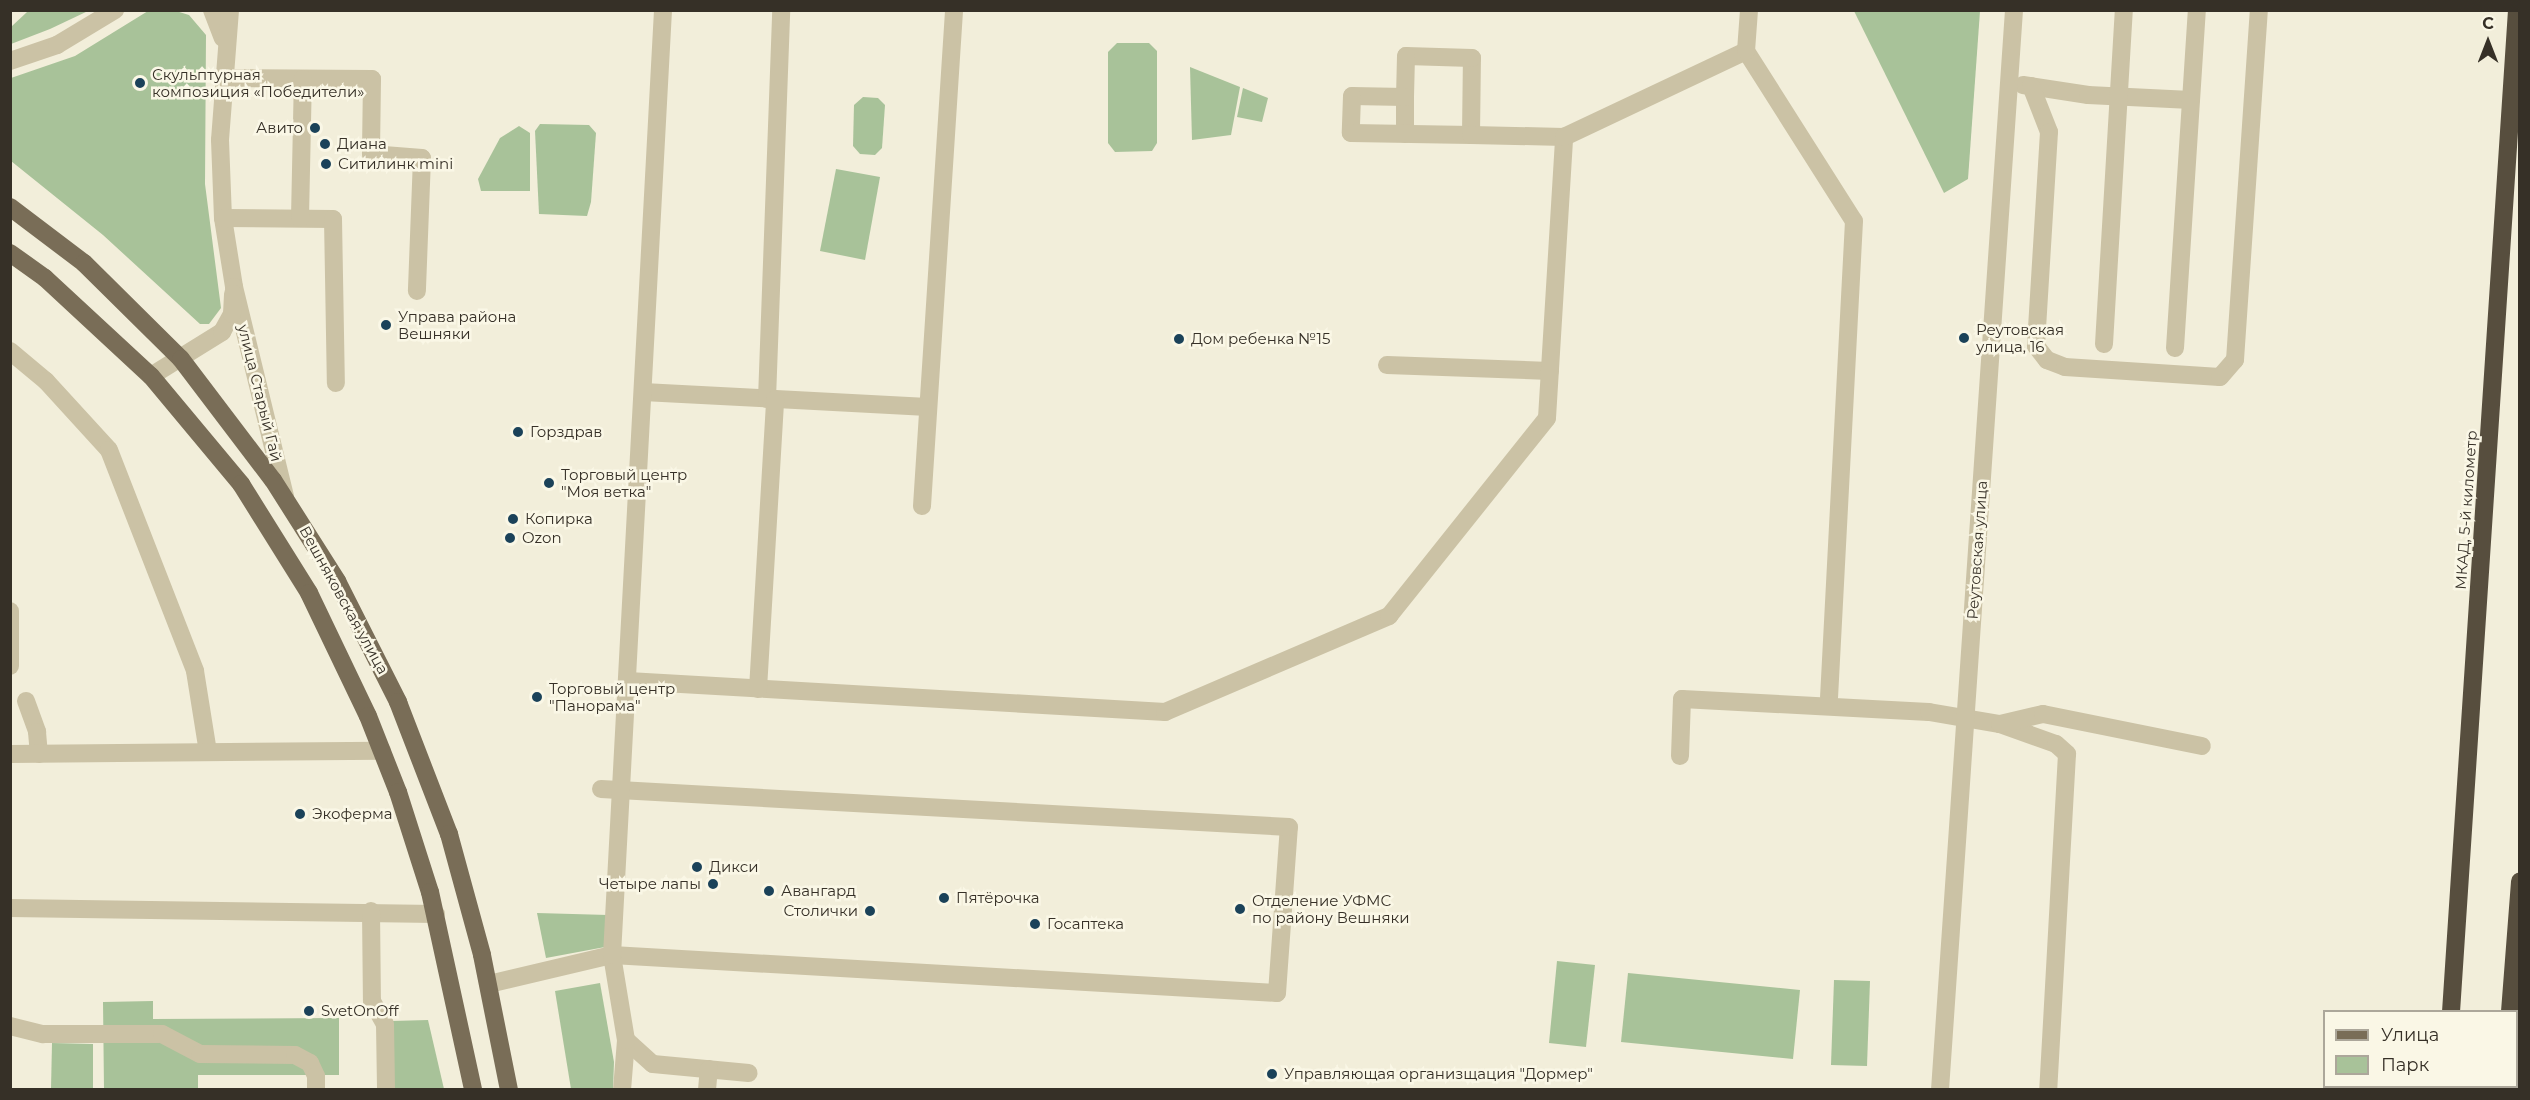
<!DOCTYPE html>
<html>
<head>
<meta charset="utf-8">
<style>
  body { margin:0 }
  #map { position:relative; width:2530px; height:1100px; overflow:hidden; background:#f2eeda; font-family:Montserrat,sans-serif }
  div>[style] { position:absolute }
  .green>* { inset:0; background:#a8c299 }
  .minor>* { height:18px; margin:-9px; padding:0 9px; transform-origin:9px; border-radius:9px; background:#cbc2a5 }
  .major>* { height:18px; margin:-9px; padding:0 9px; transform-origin:9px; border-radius:9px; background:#796d57 }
  .highway>* { height:18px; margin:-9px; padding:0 9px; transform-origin:9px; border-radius:9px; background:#574e3e }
  .dots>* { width:16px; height:16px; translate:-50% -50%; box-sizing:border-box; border:3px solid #faf7e6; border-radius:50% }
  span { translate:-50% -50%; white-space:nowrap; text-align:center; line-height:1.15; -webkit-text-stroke:5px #faf7e6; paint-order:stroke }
  .poi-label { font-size:15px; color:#363027 }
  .left { translate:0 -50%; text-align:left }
  .right { translate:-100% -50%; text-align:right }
  .street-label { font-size:15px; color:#363027 }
  .frame { position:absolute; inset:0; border:12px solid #363027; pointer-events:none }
  .legend { position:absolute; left:2323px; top:1010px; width:195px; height:78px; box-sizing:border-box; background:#faf7e6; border:2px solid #aca79a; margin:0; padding:8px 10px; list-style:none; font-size:18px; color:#363027 }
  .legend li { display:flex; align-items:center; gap:12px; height:30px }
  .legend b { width:30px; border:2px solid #aca79a }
  .north { position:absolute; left:2458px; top:12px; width:60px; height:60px; -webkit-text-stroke:4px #faf7e6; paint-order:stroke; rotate:0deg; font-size:16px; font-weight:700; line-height:24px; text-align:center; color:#363027 }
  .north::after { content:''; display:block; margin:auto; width:21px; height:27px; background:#363027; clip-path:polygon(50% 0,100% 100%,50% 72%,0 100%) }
</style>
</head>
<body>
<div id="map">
  <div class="green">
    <i style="clip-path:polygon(88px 11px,50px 29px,11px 44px,11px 27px,27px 12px)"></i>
    <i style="clip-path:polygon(148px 11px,176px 11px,189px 15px,206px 35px,205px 184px,221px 308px,209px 324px,200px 324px,103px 235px,11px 161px,11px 78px,75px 56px)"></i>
    <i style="clip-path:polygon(1854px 11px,1980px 11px,1968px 179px,1944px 193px)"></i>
    <i style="clip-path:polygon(1117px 43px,1149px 43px,1157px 51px,1157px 143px,1152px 151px,1115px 152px,1108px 143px,1108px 52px)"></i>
    <i style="clip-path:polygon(1190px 67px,1240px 87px,1231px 135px,1192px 140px)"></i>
    <i style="clip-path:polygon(1243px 88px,1268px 98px,1262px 122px,1237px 117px)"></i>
    <i style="clip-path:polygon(863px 97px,878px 98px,885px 105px,882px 148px,875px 155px,860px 154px,853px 146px,854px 105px)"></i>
    <i style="clip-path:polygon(540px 124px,589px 125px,596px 133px,591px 202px,587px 216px,539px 214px,535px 131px)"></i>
    <i style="clip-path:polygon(519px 126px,530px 133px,530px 191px,481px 191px,478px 179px,500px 138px)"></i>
    <i style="clip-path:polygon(836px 169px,880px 177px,865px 260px,820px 251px)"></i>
    <i style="clip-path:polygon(537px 913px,608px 915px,605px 947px,546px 958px)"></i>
    <i style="clip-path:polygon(1557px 961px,1595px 965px,1586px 1047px,1549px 1043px)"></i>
    <i style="clip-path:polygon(1628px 973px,1800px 990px,1793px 1059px,1621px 1042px)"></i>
    <i style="clip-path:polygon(1834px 980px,1870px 981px,1867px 1066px,1831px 1065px)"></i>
    <i style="clip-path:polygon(600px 983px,614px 1062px,613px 1089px,571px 1089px,555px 991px)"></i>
    <i style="clip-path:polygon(153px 1001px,153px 1019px,339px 1018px,339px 1075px,198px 1075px,198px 1089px,104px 1089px,103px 1002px)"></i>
    <i style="clip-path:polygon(428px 1020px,444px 1089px,394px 1089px,392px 1021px)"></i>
    <i style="clip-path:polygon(52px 1043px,93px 1044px,93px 1089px,51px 1089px)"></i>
  </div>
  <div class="minor">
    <i style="left:212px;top:10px;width:30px;rotate:69deg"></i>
    <i style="left:230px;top:10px;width:130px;rotate:94.4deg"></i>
    <i style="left:220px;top:140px;width:78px;rotate:87.8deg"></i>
    <i style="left:223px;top:218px;width:70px;rotate:80.9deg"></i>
    <i style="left:234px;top:287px;width:215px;rotate:76.3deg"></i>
    <i style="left:1746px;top:51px;width:201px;rotate:57.6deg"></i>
    <i style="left:1854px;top:221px;width:477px;rotate:93deg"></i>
    <i style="left:10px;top:61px;width:50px;rotate:-18.8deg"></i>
    <i style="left:57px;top:45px;width:68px;rotate:-31.1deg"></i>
    <i style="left:222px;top:78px;width:150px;rotate:0.4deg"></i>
    <i style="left:372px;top:79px;width:75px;rotate:90.8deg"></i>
    <i style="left:371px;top:154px;width:51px;rotate:4.5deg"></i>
    <i style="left:422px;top:158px;width:133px;rotate:92.2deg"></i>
    <i style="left:2023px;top:85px;width:66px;rotate:8.7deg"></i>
    <i style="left:2088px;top:95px;width:103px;rotate:2.8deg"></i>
    <i style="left:2031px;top:86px;width:49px;rotate:68.6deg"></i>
    <i style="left:2049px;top:132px;width:214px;rotate:93.5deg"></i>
    <i style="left:2036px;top:346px;width:18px;rotate:52deg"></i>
    <i style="left:2047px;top:360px;width:19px;rotate:21deg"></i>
    <i style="left:2065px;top:367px;width:155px;rotate:3.7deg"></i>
    <i style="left:2220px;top:377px;width:23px;rotate:-49deg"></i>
    <i style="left:2235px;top:360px;width:351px;rotate:-86.1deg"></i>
    <i style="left:1405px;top:134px;width:37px;rotate:-90deg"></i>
    <i style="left:1471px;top:135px;width:77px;rotate:-89.3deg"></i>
    <i style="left:1472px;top:58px;width:66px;rotate:-178.3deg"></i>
    <i style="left:1406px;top:56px;width:41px;rotate:91.4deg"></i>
    <i style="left:1405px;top:97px;width:53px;rotate:-178.9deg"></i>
    <i style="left:1352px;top:96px;width:37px;rotate:92deg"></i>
    <i style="left:1351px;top:133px;width:120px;rotate:1deg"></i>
    <i style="left:1471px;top:135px;width:93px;rotate:1.2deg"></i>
    <i style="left:223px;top:218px;width:110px;rotate:0.5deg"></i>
    <i style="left:333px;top:219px;width:164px;rotate:89deg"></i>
    <i style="left:300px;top:218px;width:139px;rotate:-88.8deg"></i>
    <i style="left:2104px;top:344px;width:335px;rotate:-86.6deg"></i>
    <i style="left:2175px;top:348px;width:339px;rotate:-86.3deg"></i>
    <i style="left:10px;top:351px;width:47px;rotate:39.8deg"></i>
    <i style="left:46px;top:381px;width:93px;rotate:47.6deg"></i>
    <i style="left:109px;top:450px;width:237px;rotate:68.7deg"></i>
    <i style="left:195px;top:671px;width:82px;rotate:80.9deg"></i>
    <i style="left:1387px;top:365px;width:163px;rotate:2.1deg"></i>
    <i style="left:151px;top:376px;width:84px;rotate:-31.8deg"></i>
    <i style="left:222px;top:332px;width:21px;rotate:-61deg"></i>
    <i style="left:232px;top:314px;width:20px;rotate:-87deg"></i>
    <i style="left:643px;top:392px;width:285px;rotate:3deg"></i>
    <i style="left:767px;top:399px;width:389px;rotate:-87.9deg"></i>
    <i style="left:922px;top:506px;width:497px;rotate:-86.3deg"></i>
    <i style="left:10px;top:611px;width:55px;rotate:90deg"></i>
    <i style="left:628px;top:681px;width:538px;rotate:3.3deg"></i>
    <i style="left:1165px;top:712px;width:244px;rotate:-23.2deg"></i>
    <i style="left:1389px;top:616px;width:253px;rotate:-51.4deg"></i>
    <i style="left:1547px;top:418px;width:282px;rotate:-86.5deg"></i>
    <i style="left:1564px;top:137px;width:201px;rotate:-25.3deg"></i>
    <i style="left:1746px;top:51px;width:41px;rotate:-85.8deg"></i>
    <i style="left:758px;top:689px;width:290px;rotate:-86.6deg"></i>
    <i style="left:26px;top:701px;width:33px;rotate:70deg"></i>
    <i style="left:37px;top:732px;width:22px;rotate:85deg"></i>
    <i style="left:2000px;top:724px;width:59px;rotate:19.7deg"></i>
    <i style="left:2056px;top:744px;width:15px;rotate:42deg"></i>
    <i style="left:2067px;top:754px;width:337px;rotate:93.2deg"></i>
    <i style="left:10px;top:754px;width:372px;rotate:-0.5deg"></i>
    <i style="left:1680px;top:756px;width:57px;rotate:-88deg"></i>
    <i style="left:1682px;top:699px;width:247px;rotate:3deg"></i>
    <i style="left:1929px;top:712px;width:72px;rotate:9.6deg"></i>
    <i style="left:2000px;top:724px;width:44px;rotate:-13.1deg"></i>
    <i style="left:2043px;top:714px;width:162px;rotate:11.4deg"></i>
    <i style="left:10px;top:908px;width:426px;rotate:0.8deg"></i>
    <i style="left:371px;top:911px;width:90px;rotate:89.4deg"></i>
    <i style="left:372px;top:1001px;width:26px;rotate:61deg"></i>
    <i style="left:385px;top:1024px;width:66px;rotate:89.1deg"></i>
    <i style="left:489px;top:984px;width:126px;rotate:-13.3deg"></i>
    <i style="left:612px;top:955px;width:666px;rotate:3.27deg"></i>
    <i style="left:1277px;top:993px;width:166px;rotate:-85.9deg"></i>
    <i style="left:1289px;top:827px;width:689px;rotate:-176.84deg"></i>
    <i style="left:10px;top:1026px;width:34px;rotate:14deg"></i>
    <i style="left:43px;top:1034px;width:119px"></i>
    <i style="left:162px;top:1034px;width:43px;rotate:27.8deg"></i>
    <i style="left:200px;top:1054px;width:95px;rotate:0.6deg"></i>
    <i style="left:295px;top:1055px;width:17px;rotate:28deg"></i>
    <i style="left:310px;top:1063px;width:14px;rotate:65deg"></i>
    <i style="left:316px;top:1076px;width:14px;rotate:90deg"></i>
    <i style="left:626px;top:1040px;width:36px;rotate:42deg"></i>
    <i style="left:653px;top:1064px;width:96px;rotate:5.4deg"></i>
    <i style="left:622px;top:1090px;width:50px;rotate:-85.4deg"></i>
    <i style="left:626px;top:1040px;width:86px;rotate:-99.4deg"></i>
    <i style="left:612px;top:955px;width:946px;rotate:-86.91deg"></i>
    <i style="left:707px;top:1090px;width:21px;rotate:-85deg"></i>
    <i style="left:1940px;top:1090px;width:1083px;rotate:-86.08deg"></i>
    <i style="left:2414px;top:1090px;width:4px;rotate:-76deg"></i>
  </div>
  <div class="major">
    <i style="left:10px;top:207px;width:93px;rotate:37.1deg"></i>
    <i style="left:84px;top:263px;width:136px;rotate:44.7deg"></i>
    <i style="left:181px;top:359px;width:152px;rotate:52.8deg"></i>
    <i style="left:273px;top:480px;width:120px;rotate:57.6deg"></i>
    <i style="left:337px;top:581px;width:136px;rotate:63.2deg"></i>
    <i style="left:398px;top:702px;width:142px;rotate:68.9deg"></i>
    <i style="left:449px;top:834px;width:125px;rotate:74.7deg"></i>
    <i style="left:482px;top:955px;width:138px;rotate:78.7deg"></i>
    <i style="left:10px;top:253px;width:43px;rotate:35.5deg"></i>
    <i style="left:45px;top:278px;width:144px;rotate:42.8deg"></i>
    <i style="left:151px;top:376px;width:141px;rotate:50.2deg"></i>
    <i style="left:241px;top:484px;width:128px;rotate:58deg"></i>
    <i style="left:309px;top:593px;width:136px;rotate:64.4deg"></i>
    <i style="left:368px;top:716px;width:82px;rotate:68.5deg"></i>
    <i style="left:398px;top:792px;width:105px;rotate:72.3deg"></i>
    <i style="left:430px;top:892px;width:203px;rotate:77.7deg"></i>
  </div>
  <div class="highway">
    <i style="left:2451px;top:1012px;width:1004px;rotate:-86.23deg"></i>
    <i style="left:2510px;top:1012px;width:131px;rotate:-85.6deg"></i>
    <i style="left:2446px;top:1090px;width:4px;rotate:-90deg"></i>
    <i style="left:2505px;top:1090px;width:4px;rotate:-90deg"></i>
  </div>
  <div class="dots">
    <i style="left:140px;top:83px;background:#1b4259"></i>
    <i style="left:315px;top:128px;background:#1b4259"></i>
    <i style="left:325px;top:144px;background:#1b4259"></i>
    <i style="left:326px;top:164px;background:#1b4259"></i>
    <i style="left:386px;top:325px;background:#1b4259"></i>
    <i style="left:1964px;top:338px;background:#1b4259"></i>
    <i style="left:1179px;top:339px;background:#1b4259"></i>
    <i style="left:518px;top:432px;background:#1b4259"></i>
    <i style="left:549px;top:483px;background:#1b4259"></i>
    <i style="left:513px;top:519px;background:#1b4259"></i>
    <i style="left:510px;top:538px;background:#1b4259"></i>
    <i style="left:537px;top:697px;background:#1b4259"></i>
    <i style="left:300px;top:814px;background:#1b4259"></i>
    <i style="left:697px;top:867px;background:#1b4259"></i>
    <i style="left:713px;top:884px;background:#1b4259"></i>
    <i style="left:769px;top:891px;background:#1b4259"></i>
    <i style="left:944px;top:898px;background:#1b4259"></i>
    <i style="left:1240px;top:909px;background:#1b4259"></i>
    <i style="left:870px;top:911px;background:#1b4259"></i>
    <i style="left:1035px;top:924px;background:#1b4259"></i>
    <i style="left:309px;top:1011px;background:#1b4259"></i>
    <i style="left:1272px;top:1074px;background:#1b4259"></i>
  </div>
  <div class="poi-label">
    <span class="left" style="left:152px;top:83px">Скульптурная<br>композиция «Победители»</span>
    <span class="right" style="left:303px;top:128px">Авито</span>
    <span class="left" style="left:337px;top:144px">Диана</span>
    <span class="left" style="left:338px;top:164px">Ситилинк mini</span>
    <span class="left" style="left:398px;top:325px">Управа района<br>Вешняки</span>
    <span class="left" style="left:1976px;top:338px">Реутовская<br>улица, 16</span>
    <span class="left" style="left:1191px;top:339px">Дом ребенка №15</span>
    <span class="left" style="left:530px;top:432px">Горздрав</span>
    <span class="left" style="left:561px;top:483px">Торговый центр<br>"Моя ветка"</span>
    <span class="left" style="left:525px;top:519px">Копирка</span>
    <span class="left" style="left:522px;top:538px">Ozon</span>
    <span class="left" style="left:549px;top:697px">Торговый центр<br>"Панорама"</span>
    <span class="left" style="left:312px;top:814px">Экоферма</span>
    <span class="left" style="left:709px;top:867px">Дикси</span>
    <span class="right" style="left:701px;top:884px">Четыре лапы</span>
    <span class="left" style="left:781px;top:891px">Авангард</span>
    <span class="left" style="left:956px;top:898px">Пятёрочка</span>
    <span class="left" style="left:1252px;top:909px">Отделение УФМС<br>по району Вешняки</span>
    <span class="right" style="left:858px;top:911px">Столички</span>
    <span class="left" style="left:1047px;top:924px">Госаптека</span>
    <span class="left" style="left:321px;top:1011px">SvetOnOff</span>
    <span class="left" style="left:1284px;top:1074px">Управляющая организщация "Дормер"</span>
  </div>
  <div class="street-label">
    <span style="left:260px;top:393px;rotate:76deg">улица Старый Гай</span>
    <span style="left:2466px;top:510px;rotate:-86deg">МКАД, 5-й километр</span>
    <span style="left:1977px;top:550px;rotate:-86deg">Реутовская улица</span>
    <span style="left:344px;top:600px;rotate:61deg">Вешняковская улица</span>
  </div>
  <div class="frame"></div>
  <ul class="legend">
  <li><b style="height:8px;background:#796d57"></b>Улица</li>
  <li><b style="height:16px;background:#a8c299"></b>Парк</li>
  </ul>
  <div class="north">С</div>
</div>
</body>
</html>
